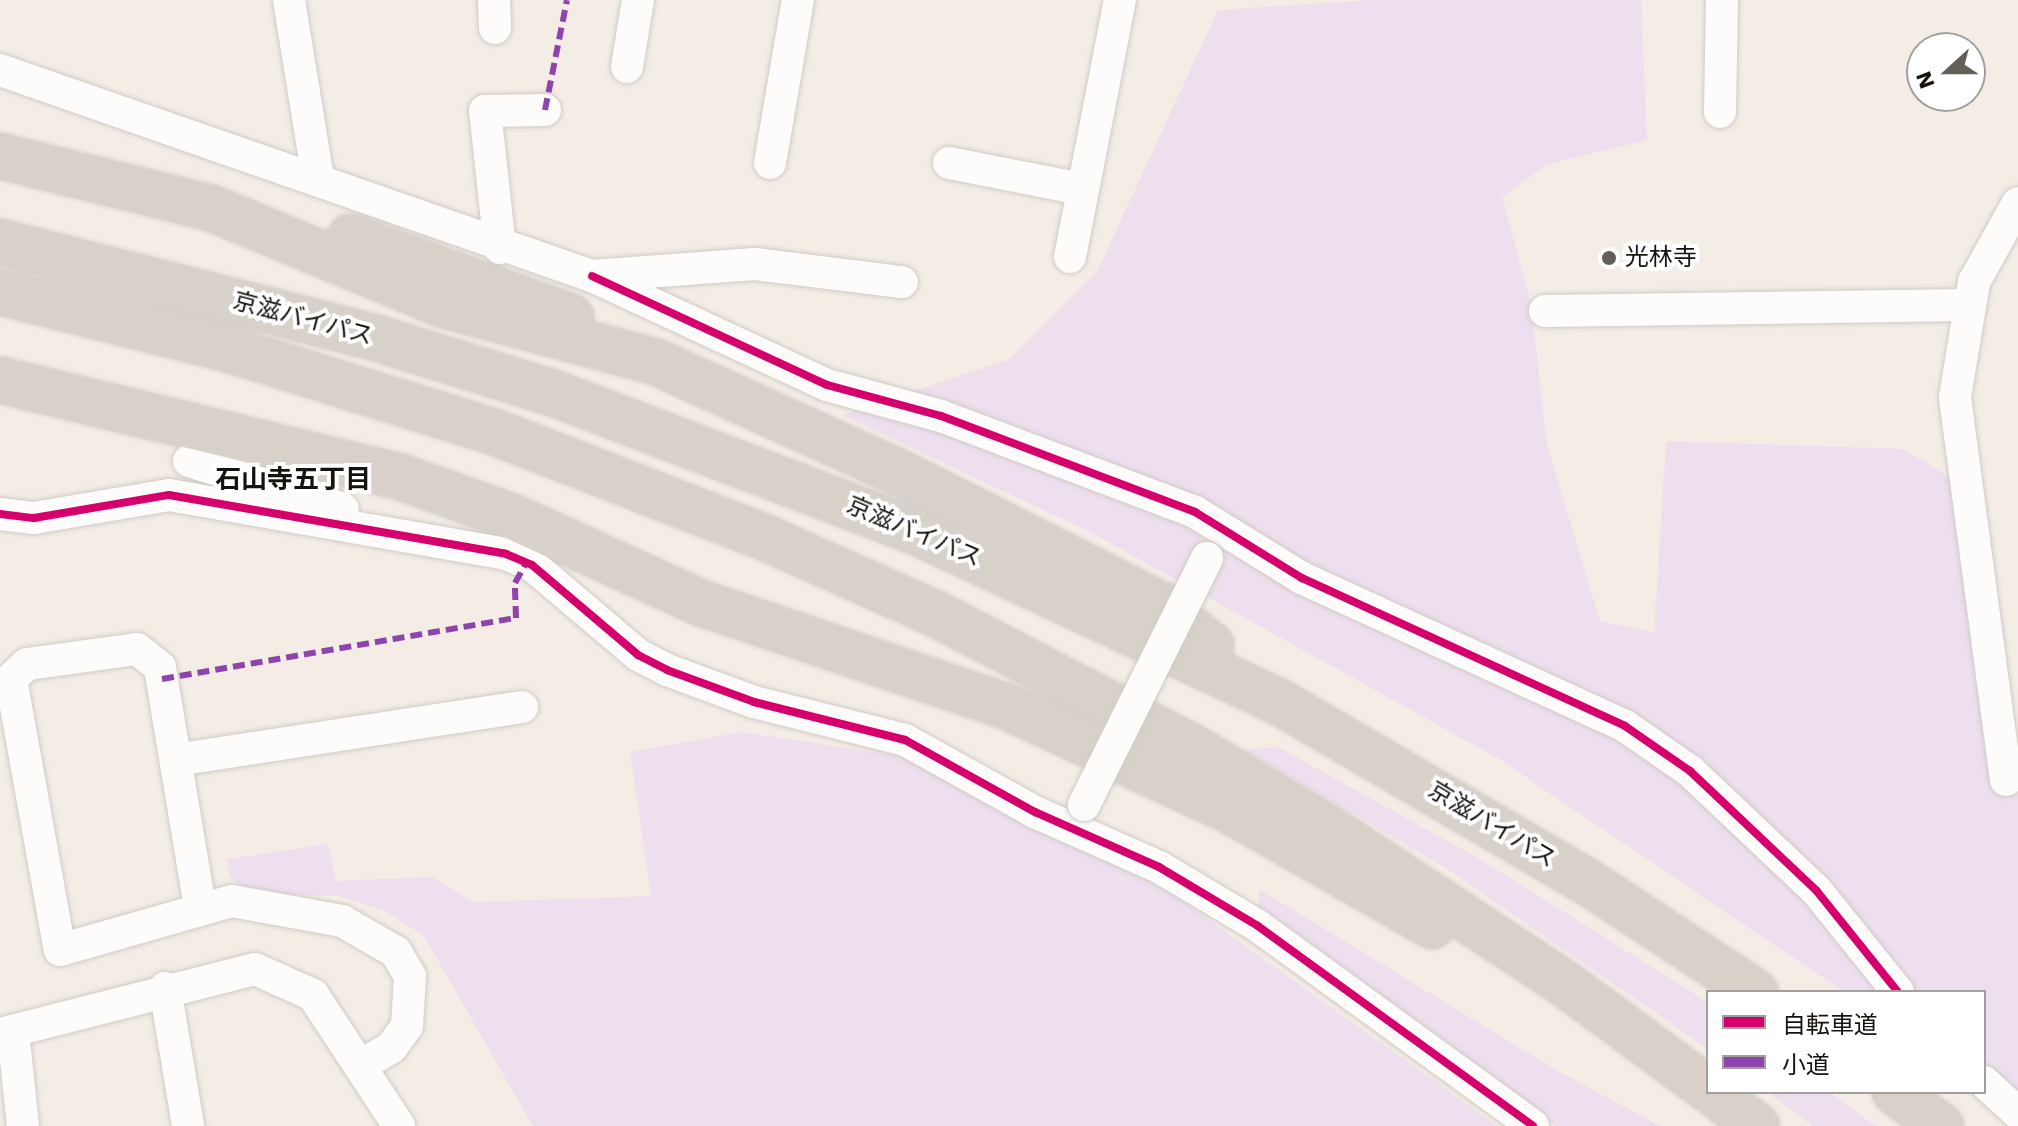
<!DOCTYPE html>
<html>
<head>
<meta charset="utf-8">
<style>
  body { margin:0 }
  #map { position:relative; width:2018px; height:1126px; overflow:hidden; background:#f4ede6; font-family:"Work Sans","Noto Sans JP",sans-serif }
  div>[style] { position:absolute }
  .green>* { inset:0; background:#eddfee }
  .roads { filter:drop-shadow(0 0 2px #d0cbc5) drop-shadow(0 0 2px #d0cbc5) }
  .minor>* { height:32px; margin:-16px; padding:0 16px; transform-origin:16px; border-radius:16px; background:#fdfcfb }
  .highway>* { height:44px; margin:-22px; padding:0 22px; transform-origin:22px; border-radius:22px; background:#d7d1c9 }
  .bridges { filter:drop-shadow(0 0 2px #d0cbc5) drop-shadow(0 0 2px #d0cbc5) }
  .minor-bridge>* { height:32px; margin:-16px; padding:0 16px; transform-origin:16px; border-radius:16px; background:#fdfcfb }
  .quiet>* { height:6px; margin-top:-3px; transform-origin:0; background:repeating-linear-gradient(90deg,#8e44ad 0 12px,transparent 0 18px) }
  .cycleway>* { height:8px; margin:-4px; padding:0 4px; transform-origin:4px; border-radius:4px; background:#d6006c }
  .dots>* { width:22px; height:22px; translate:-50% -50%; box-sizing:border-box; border:4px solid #fff; border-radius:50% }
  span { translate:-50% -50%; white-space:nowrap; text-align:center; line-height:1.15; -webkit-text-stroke:8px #fff; paint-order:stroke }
  .poi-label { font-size:24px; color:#16120d }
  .left { translate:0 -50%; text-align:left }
  .street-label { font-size:24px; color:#16120d }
  .neighbourhood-label { font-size:26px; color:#16120d; font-weight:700 }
  .legend { position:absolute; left:1706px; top:990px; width:280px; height:104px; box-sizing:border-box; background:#fff; border:2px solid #a2a09e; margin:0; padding:10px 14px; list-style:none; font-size:24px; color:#16120d }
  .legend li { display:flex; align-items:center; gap:16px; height:40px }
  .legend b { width:40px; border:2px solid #a2a09e }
  .north { position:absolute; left:1906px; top:32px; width:80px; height:80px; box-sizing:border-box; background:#fff; border:2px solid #a2a09e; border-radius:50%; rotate:249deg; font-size:22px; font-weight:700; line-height:32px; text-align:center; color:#16120d }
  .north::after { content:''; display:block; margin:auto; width:28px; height:36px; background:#645f59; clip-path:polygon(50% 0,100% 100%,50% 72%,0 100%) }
</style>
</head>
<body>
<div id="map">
  <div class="green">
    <i style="clip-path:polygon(1372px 0,1641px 0,1647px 140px,1546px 165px,1502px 197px,1531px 303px,1547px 445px,1600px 621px,1654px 632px,1666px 441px,1903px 449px,1950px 477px,1999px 793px,2018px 795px,2018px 1126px,1968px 1092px,1984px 1092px,1984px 992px,1844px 992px,1499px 759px,1094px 534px,842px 415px,1010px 359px,1097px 272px,1218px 10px)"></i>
    <i style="clip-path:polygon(742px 732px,899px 756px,1173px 894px,1497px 1126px,533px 1126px,424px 936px,383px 910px,338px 896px,252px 894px,230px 877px,227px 859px,328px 844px,336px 881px,432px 877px,473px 902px,651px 896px,630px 752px)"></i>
    <i style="clip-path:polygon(1278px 747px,1478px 858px,1695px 994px,1708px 1004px,1708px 1049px,1446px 868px,1243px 750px)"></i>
    <i style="clip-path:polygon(1259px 889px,1556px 1070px,1660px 1126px,1557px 1126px,1259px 920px)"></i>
    <i style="clip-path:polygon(1767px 1092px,1829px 1092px,1876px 1126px,1814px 1126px)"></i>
  </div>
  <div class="roads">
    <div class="minor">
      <i style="left:289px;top:0;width:182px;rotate:80.8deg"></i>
      <i style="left:494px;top:0;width:28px;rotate:88deg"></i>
      <i style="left:627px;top:67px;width:68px;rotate:-80.7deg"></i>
      <i style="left:0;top:70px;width:627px;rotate:19.19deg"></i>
      <i style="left:592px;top:276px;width:163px;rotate:-4.2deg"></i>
      <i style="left:755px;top:264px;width:148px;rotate:7deg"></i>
      <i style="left:1720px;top:112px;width:112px;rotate:-89deg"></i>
      <i style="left:770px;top:163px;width:165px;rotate:-80.3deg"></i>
      <i style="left:949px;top:163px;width:136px;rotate:11.1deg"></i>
      <i style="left:500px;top:248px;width:138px;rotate:-96.2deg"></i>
      <i style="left:485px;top:111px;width:60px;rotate:-1deg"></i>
      <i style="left:1070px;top:257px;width:262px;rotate:-79deg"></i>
      <i style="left:592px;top:276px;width:259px;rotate:24.9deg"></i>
      <i style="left:827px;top:385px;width:118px;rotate:15.2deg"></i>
      <i style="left:941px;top:416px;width:272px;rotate:20.7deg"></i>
      <i style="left:1195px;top:512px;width:126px;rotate:31.7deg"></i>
      <i style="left:1302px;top:578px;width:355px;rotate:24.6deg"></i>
      <i style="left:1625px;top:726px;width:79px;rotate:34.7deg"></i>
      <i style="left:1690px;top:771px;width:173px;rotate:43.4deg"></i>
      <i style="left:1816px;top:890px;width:131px;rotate:51.2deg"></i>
      <i style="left:1545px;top:311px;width:424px;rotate:-0.8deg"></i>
      <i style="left:189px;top:461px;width:161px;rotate:17.3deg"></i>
      <i style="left:0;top:514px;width:34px;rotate:7deg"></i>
      <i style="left:34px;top:518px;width:137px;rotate:-9.7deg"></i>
      <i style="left:169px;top:495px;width:342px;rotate:9.9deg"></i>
      <i style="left:506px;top:554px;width:28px;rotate:23deg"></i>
      <i style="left:532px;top:565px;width:139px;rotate:40.3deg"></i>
      <i style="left:638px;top:655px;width:33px;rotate:27deg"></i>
      <i style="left:667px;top:670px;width:93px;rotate:20.2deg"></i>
      <i style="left:754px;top:702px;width:156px;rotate:14.1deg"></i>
      <i style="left:905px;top:740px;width:149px;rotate:29deg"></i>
      <i style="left:1035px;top:812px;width:136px;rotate:23.9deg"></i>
      <i style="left:1159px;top:867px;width:115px;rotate:30.8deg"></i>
      <i style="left:1258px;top:926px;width:340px;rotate:36deg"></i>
      <i style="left:176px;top:760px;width:350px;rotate:-8.7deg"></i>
      <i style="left:2006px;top:780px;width:386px;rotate:-97.6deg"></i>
      <i style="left:1955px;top:397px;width:117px;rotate:-80.6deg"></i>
      <i style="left:1974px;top:282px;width:90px;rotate:-60.9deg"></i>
      <i style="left:200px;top:907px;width:243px;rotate:-99.5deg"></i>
      <i style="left:160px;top:667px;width:29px;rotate:-142deg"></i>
      <i style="left:137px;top:649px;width:111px;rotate:172.2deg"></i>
      <i style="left:27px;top:664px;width:22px;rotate:137deg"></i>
      <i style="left:11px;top:679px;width:275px;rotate:79.8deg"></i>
      <i style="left:60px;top:950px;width:179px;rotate:-15.9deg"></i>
      <i style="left:232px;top:901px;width:112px;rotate:10.3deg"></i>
      <i style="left:342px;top:921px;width:62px;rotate:29.9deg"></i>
      <i style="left:396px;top:952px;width:28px;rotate:60deg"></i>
      <i style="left:410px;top:976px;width:50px;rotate:93.4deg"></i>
      <i style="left:407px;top:1026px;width:26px;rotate:126deg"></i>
      <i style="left:392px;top:1047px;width:35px;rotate:149deg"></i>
      <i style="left:165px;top:988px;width:140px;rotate:80.5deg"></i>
      <i style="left:13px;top:1031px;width:96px;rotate:84deg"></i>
      <i style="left:0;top:1034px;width:263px;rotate:-14.3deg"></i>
      <i style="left:255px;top:969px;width:64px;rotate:24.1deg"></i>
      <i style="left:313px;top:995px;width:157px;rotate:56.7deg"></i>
      <i style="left:1984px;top:1082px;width:46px;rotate:42.4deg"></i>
    </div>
    <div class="highway">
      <i style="left:0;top:156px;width:217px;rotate:13.8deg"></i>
      <i style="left:211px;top:208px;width:252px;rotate:22.6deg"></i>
      <i style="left:444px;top:305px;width:220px;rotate:15deg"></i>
      <i style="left:656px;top:362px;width:270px;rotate:24.5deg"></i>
      <i style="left:902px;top:474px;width:292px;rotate:26.8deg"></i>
      <i style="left:1163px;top:606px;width:62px;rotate:39.1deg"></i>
      <i style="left:350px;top:237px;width:235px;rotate:19.9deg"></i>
      <i style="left:0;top:242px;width:385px;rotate:14.3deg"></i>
      <i style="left:373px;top:337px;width:189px;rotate:17.3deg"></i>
      <i style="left:553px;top:393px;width:382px;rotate:20.9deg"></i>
      <i style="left:910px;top:529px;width:412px;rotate:25.1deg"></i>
      <i style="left:1283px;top:704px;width:347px;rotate:30.3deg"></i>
      <i style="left:1583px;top:879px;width:206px;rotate:33.3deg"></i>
      <i style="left:0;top:292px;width:235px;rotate:14deg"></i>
      <i style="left:228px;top:349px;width:282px;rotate:17.3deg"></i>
      <i style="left:497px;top:433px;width:289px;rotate:21.3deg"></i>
      <i style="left:766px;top:538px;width:191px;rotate:24.1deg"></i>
      <i style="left:940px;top:616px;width:284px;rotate:27.5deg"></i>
      <i style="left:1192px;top:747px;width:155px;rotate:30.7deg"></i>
      <i style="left:1325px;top:826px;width:282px;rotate:33.3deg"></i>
      <i style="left:1561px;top:981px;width:182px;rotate:36.3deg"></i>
      <i style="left:0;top:380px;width:413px;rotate:13.6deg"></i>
      <i style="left:401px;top:477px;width:121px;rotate:19.8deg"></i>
      <i style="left:515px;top:518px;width:205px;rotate:24.6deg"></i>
      <i style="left:701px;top:603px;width:322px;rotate:18.7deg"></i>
      <i style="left:1006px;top:706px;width:246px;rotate:25deg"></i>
      <i style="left:1229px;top:810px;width:234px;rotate:29.7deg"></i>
      <i style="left:1712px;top:1092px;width:56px;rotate:37.1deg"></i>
      <i style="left:1895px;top:1092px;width:57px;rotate:36.5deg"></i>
    </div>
  </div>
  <div class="bridges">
    <div class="minor-bridge">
      <i style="left:1084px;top:805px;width:276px;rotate:-63.5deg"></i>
    </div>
  </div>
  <div class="quiet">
    <i style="left:545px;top:110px;width:112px;rotate:-78.7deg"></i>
    <i style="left:162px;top:679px;width:359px;rotate:-9.8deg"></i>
    <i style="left:516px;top:618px;width:35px;rotate:-92deg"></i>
    <i style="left:515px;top:583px;width:23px;rotate:-61deg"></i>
  </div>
  <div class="cycleway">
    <i style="left:592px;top:276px;width:259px;rotate:24.9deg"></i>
    <i style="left:827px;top:385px;width:118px;rotate:15.2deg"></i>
    <i style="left:941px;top:416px;width:272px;rotate:20.7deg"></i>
    <i style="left:1195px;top:512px;width:126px;rotate:31.7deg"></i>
    <i style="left:1302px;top:578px;width:355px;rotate:24.6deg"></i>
    <i style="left:1625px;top:726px;width:79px;rotate:34.7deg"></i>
    <i style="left:1690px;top:771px;width:173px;rotate:43.4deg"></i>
    <i style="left:1816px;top:890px;width:131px;rotate:51.2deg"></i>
    <i style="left:0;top:514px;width:34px;rotate:7deg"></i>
    <i style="left:34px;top:518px;width:137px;rotate:-9.7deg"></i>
    <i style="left:169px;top:495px;width:342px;rotate:9.9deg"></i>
    <i style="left:506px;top:554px;width:28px;rotate:23deg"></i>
    <i style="left:532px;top:565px;width:139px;rotate:40.3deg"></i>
    <i style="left:638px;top:655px;width:33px;rotate:27deg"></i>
    <i style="left:667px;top:670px;width:93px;rotate:20.2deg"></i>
    <i style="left:754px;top:702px;width:156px;rotate:14.1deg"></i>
    <i style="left:905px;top:740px;width:149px;rotate:29deg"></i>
    <i style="left:1035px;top:812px;width:136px;rotate:23.9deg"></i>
    <i style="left:1159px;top:867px;width:115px;rotate:30.8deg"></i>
    <i style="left:1258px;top:926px;width:340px;rotate:36deg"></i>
  </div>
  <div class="dots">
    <i style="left:1609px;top:258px;background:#645f59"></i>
  </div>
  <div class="poi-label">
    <span class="left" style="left:1625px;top:258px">光林寺</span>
  </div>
  <div class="street-label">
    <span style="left:303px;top:319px;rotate:15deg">京滋バイパス</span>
    <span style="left:914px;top:532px;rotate:23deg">京滋バイパス</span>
    <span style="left:1492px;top:825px;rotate:31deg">京滋バイパス</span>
  </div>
  <div class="neighbourhood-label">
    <span style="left:293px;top:480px">石山寺五丁目</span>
  </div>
  <ul class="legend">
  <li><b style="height:10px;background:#d6006c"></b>自転車道</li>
  <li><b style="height:10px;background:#8e44ad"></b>小道</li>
  </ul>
  <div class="north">N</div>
</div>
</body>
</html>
